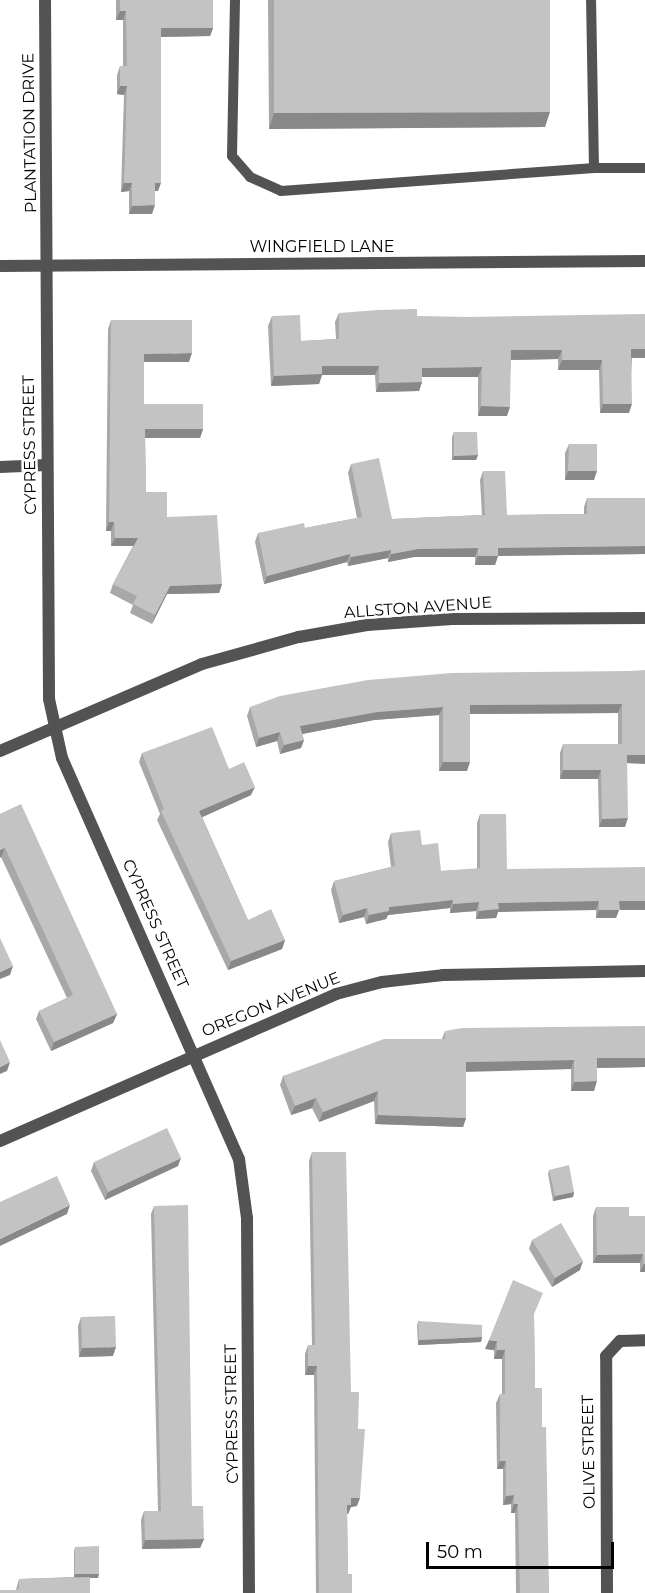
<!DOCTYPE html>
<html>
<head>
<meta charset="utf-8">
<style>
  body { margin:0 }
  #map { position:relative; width:645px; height:1593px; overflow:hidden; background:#fff; font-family:Montserrat,sans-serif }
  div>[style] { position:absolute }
  .lane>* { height:10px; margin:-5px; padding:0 5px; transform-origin:5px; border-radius:5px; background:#535353 }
  .street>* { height:12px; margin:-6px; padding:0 6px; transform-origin:6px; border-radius:6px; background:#535353 }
  .wall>* { inset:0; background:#a8a8a8 }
  .shaded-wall>* { inset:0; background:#888 }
  .building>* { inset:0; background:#c3c3c3 }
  span { translate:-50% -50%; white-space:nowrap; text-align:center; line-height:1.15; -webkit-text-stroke:5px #fff; paint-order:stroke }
  .street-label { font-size:16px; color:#000 }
  .scale { position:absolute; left:426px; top:1542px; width:188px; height:27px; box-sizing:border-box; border:3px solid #000; border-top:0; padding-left:8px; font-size:18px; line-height:21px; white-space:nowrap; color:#000; -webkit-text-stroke:4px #fff; paint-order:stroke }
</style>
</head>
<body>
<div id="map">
  <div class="lane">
    <i style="left:235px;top:0;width:156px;rotate:91.1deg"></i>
    <i style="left:232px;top:156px;width:28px;rotate:49deg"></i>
    <i style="left:250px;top:177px;width:34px;rotate:24deg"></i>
    <i style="left:281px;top:191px;width:314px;rotate:-4.2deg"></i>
    <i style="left:594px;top:168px;width:168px;rotate:-91deg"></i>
    <i style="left:594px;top:168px;width:51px"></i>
  </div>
  <div class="street">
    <i style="left:45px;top:0;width:699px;rotate:89.67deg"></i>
    <i style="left:49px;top:699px;width:60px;rotate:77.6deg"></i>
    <i style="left:62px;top:758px;width:438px;rotate:66.2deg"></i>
    <i style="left:239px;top:1159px;width:60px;rotate:82.3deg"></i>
    <i style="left:247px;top:1218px;width:375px;rotate:89.7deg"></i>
    <i style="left:0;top:266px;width:645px;rotate:-0.44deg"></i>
    <i style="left:0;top:467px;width:47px;rotate:-2.4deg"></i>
    <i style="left:0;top:751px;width:220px;rotate:-23.3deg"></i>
    <i style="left:202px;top:664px;width:101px;rotate:-15.6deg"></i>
    <i style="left:299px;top:637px;width:69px;rotate:-10deg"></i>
    <i style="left:367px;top:625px;width:85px;rotate:-4deg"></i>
    <i style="left:452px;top:619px;width:193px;rotate:-0.3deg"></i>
    <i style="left:0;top:1141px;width:367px;rotate:-23.6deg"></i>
    <i style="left:336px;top:994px;width:48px;rotate:-14.6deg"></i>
    <i style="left:382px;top:982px;width:61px;rotate:-6.5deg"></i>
    <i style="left:443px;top:975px;width:202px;rotate:-1.1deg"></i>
    <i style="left:607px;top:1593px;width:237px;rotate:-90.2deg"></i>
    <i style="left:606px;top:1356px;width:21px;rotate:-47deg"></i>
    <i style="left:620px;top:1341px;width:25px;rotate:-2deg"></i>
  </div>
  <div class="wall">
    <i style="clip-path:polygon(116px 0,213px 0,213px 28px,210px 36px,161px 37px,158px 191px,155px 191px,152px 214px,129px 214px,129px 191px,121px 192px,124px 95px,117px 94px,117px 75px,120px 66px,123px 66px,123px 20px,116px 20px)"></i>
    <i style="clip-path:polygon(268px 0,550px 0,545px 127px,269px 129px)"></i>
    <i style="clip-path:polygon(339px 313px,417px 316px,632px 358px,629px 413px,600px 413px,599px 370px,558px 370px,558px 359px,511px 360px,507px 416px,478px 416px,478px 377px,422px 377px,422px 382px,419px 391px,376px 392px,375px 375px,322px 375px,319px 384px,271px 386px,268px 326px,272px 316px,301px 341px,336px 339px,335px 322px)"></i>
    <i style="clip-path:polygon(111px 320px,189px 362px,144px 362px,144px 404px,203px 429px,200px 438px,145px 438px,146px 492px,222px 584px,219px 593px,167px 594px,152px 624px,130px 613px,133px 605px,110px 593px,113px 584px,133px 546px,111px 546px,111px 531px,106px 531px,108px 329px)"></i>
    <i style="clip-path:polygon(454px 432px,478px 455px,476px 460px,452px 460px,452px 437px)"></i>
    <i style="clip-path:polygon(569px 444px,594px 480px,565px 480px,565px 453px)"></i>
    <i style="clip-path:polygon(351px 464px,392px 519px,482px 515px,480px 480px,483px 471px,507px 515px,584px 514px,584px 507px,587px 498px,645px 498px,645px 554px,498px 556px,495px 565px,475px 565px,475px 557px,414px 557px,388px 562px,388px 558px,348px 566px,347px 562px,264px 584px,255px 542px,258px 533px,305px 528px,357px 518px,348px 473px)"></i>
    <i style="clip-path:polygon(630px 671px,625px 827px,599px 827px,598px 779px,560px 779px,560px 753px,563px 744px,618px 744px,618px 713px,470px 714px,467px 771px,439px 771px,439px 715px,374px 720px,302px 734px,304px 740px,301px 748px,280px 754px,277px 741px,256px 747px,247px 716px,250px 707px)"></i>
    <i style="clip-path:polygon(142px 753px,229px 769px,251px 795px,202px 817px,248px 920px,285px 940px,282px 949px,228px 970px,157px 820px,160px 814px,139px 762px)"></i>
    <i style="clip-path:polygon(0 814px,117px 1014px,113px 1023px,51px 1051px,36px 1019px,39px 1011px,67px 998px,1px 857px)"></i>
    <i style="clip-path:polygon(480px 814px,507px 869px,619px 910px,616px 918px,596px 918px,596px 910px,536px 910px,498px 912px,496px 918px,476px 919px,476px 911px,450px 913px,450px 908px,388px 915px,386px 919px,366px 924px,364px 917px,339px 923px,331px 890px,334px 881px,391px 867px,388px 842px,391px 833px,422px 845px,441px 871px,477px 869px,477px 823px)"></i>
    <i style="clip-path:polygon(445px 1031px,645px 1067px,597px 1068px,594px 1091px,571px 1091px,571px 1069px,466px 1071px,466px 1118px,463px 1127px,375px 1124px,374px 1101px,319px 1122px,312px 1108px,291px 1115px,280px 1085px,283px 1076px,442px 1039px)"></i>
    <i style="clip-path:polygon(312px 1152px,351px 1392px,357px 1506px,351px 1507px,348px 1514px,347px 1514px,348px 1574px,352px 1593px,316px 1593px,314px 1375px,305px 1375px,305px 1354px,308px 1345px,312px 1345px,309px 1161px)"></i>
    <i style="clip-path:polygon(94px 1162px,178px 1166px,105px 1200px,91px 1171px)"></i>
    <i style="clip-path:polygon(549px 1170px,574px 1192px,573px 1197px,553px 1201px,548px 1174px)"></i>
    <i style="clip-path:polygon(154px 1206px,192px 1506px,204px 1539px,200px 1548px,142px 1549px,141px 1520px,144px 1511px,158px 1511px,151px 1214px)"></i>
    <i style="clip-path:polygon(596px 1207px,629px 1216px,645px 1216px,645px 1272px,640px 1272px,640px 1263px,593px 1263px,593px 1216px)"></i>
    <i style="clip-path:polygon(532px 1240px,580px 1270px,552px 1287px,529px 1249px)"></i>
    <i style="clip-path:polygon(534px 1315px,535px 1388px,542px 1427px,549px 1593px,516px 1593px,515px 1513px,511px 1513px,511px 1504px,503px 1505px,503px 1469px,497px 1469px,496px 1403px,500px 1394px,502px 1394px,502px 1359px,494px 1359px,494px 1350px,485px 1349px)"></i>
    <i style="clip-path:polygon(81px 1317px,113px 1356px,79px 1357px,78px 1326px)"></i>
    <i style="clip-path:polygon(418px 1321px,482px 1337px,481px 1342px,418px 1345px,417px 1326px)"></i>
    <i style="clip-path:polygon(75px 1547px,98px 1578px,90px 1578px,16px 1590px,19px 1579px,74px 1577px,74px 1551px)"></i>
  </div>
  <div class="shaded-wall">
    <i style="clip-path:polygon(120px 11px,126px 11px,123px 20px,116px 20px)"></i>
    <i style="clip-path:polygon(161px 28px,213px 28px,210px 36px,157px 37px)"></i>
    <i style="clip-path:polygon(120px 86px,127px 86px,124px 95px,117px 94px)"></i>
    <i style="clip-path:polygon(550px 112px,545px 127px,269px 129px,274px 113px)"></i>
    <i style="clip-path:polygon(124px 183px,132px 183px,129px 191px,121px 192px)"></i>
    <i style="clip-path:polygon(155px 183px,161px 183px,158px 191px,151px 191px)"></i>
    <i style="clip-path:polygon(155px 205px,152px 214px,129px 214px,132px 206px)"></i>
    <i style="clip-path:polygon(631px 349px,645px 349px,645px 358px,628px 358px)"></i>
    <i style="clip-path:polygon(511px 350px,562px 350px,558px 359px,507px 360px)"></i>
    <i style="clip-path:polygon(192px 353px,189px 362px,140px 362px,144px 354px)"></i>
    <i style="clip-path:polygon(562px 360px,602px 360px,599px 370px,558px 370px)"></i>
    <i style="clip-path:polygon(322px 366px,379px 366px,375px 375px,322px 375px,319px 384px,271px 386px,274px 376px)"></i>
    <i style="clip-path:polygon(482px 367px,478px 377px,419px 377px,422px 368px)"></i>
    <i style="clip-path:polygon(422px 382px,419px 391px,376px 392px,379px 383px)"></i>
    <i style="clip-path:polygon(603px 404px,632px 404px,629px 413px,600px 413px)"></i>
    <i style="clip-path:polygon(481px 406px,510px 407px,507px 416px,478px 416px)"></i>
    <i style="clip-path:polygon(145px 429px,203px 429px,200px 438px,142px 438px)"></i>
    <i style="clip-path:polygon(478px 455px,476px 460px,452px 460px,454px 456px)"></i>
    <i style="clip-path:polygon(568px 471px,597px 471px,594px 480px,565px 480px)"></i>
    <i style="clip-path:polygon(109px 522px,114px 522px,111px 531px,106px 531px)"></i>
    <i style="clip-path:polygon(115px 538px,138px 538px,135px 546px,111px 546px)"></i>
    <i style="clip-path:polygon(645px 546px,645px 554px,498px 556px,495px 565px,475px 565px,478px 556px,498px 548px)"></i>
    <i style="clip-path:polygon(478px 548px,475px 557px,414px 557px,388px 562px,391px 554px,418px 549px)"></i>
    <i style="clip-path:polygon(391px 550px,388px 558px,348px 566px,351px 557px)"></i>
    <i style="clip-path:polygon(350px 554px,347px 562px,264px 584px,267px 576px)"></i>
    <i style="clip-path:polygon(222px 584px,219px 593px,167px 594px,152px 624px,155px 615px,170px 586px)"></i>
    <i style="clip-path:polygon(622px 704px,618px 713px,466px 714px,470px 705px)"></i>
    <i style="clip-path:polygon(443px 707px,439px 715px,374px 720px,297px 735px,300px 726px,377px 712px)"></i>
    <i style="clip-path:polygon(280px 732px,277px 741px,256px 747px,259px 738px)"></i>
    <i style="clip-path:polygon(304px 740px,301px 748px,280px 754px,284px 745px)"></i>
    <i style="clip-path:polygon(627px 755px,645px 755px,645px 764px,623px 763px)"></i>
    <i style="clip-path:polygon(443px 762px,470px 762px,467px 771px,439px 771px)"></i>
    <i style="clip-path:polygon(563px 770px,601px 770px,598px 779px,560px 779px)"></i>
    <i style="clip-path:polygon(255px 787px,251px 795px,196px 820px,199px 811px)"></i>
    <i style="clip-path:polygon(628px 818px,625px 827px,599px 827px,602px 819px)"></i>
    <i style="clip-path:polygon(5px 848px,1px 857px,0 858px,0 850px)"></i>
    <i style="clip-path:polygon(453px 900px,450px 908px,388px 915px,386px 919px,366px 924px,369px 915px,389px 907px)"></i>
    <i style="clip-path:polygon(599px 901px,596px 910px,498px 912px,496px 918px,476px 919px,479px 911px,498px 903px)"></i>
    <i style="clip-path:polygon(619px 901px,645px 901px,645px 910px,619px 910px,616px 918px,596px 918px,599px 910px)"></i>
    <i style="clip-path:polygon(479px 902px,476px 911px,450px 913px,453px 904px)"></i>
    <i style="clip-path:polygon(367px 908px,364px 917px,339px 923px,343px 915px)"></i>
    <i style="clip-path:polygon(285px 940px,282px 949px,228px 970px,231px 961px)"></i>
    <i style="clip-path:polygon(13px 966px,10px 975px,0 979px,0 972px)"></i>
    <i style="clip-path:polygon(117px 1014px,113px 1023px,51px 1051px,54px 1042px)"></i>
    <i style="clip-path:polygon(597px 1058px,645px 1058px,645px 1067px,593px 1068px)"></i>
    <i style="clip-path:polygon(574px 1060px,571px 1069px,462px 1072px,466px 1062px)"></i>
    <i style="clip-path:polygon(10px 1062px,7px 1071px,0 1074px,0 1067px)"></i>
    <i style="clip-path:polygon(597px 1081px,594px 1091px,571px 1091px,574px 1082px)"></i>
    <i style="clip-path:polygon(378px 1091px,374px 1101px,319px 1122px,323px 1112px)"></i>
    <i style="clip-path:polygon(316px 1098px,312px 1108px,291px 1115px,295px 1106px)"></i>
    <i style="clip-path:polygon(378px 1115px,466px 1118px,463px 1127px,375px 1124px)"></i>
    <i style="clip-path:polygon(181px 1158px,178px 1166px,105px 1200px,108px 1192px)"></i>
    <i style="clip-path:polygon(574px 1192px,573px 1197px,553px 1201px,555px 1196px)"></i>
    <i style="clip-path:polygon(70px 1205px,67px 1214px,0 1246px,0 1239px)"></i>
    <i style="clip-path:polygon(643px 1254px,640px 1263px,593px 1263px,597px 1255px)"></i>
    <i style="clip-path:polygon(583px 1261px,580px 1270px,552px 1287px,555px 1278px)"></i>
    <i style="clip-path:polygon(644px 1264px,645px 1264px,645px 1272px,640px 1272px)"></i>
    <i style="clip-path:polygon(482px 1337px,481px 1342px,418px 1345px,419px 1340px)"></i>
    <i style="clip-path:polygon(489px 1340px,497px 1341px,494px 1350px,485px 1349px)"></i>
    <i style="clip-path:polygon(116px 1347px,113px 1356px,79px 1357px,82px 1348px)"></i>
    <i style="clip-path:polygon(497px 1350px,505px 1350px,502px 1359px,494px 1359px)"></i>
    <i style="clip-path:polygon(308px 1366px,317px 1366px,314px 1375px,305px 1375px)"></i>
    <i style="clip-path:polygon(500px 1461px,506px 1461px,503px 1469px,497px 1469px)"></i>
    <i style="clip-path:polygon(514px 1495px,511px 1504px,503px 1505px,506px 1496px)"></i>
    <i style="clip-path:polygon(351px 1498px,360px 1498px,357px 1506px,351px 1507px,348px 1514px,344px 1514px,347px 1505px)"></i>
    <i style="clip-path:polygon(514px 1504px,518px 1504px,515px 1513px,511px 1513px)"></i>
    <i style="clip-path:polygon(204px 1539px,200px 1548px,142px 1549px,145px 1540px)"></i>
    <i style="clip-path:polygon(75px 1574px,99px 1574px,98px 1578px,74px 1578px)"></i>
  </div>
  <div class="building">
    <i style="clip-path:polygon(120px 0,213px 0,213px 28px,161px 28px,161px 183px,155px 183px,155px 205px,132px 206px,132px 183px,124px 183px,127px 86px,120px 86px,120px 66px,127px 66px,126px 11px,120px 11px)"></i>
    <i style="clip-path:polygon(274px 0,550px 0,550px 112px,274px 113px)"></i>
    <i style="clip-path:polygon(417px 309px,417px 316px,468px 317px,645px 314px,645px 349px,631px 349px,632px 404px,603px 404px,602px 360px,562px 360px,562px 350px,511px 350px,510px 407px,481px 406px,482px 367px,422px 368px,422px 382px,379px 383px,379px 366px,322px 366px,322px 374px,274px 376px,272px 316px,300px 315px,301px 341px,339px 339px,339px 313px,378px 310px)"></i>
    <i style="clip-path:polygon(111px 320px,192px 320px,192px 353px,144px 354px,144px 404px,203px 404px,203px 429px,145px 429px,146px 492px,167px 492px,167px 517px,217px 515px,222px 584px,170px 586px,155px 615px,133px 604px,137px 596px,113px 584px,138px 538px,115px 538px,114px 522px,109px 522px)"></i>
    <i style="clip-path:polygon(454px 432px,477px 432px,478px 455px,454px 456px)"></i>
    <i style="clip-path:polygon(569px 444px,597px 444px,597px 471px,568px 471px)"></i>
    <i style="clip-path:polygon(379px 458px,392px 519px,485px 515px,483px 471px,505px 471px,507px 515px,587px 514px,587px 498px,645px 498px,645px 546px,498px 548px,498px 556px,478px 556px,478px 548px,418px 549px,391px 554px,391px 550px,351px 557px,350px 554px,267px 576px,258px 533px,304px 523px,305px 528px,362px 517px,351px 464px)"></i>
    <i style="clip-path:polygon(645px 670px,645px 755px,627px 755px,628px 818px,602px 819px,601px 770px,563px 770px,563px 744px,622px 744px,622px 704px,470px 705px,470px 762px,443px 762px,443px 707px,377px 712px,300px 726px,304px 740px,284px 745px,280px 732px,259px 738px,250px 707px,280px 696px,368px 680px,452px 673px,630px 671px)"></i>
    <i style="clip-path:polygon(212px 727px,229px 769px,244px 762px,255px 787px,199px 811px,248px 920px,271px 909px,285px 940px,231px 961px,161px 811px,164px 809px,142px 753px)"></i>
    <i style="clip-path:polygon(21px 804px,117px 1014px,54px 1042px,39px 1011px,73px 995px,5px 848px,0 850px,0 814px)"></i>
    <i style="clip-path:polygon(480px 814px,506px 814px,507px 869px,645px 867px,645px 901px,619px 901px,620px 910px,599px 910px,599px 901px,539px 902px,498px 903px,499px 909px,479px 911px,479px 902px,453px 904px,453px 900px,389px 907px,389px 911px,369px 915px,367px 908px,343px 915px,334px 881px,395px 866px,391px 833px,420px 830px,422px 845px,438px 843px,441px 871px,480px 868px)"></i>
    <i style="clip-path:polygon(0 938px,13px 966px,0 972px)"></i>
    <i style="clip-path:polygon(645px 1026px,645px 1058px,597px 1058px,597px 1081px,574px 1082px,574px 1060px,466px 1062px,466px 1118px,378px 1115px,378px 1091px,323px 1112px,316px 1098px,295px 1106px,283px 1076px,384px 1039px,445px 1039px,445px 1031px,462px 1028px)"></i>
    <i style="clip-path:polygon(0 1040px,10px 1062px,0 1067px)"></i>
    <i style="clip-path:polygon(167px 1128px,181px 1158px,108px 1192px,94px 1162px)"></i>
    <i style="clip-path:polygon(312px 1152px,346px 1152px,351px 1392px,359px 1392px,358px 1429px,365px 1429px,360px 1498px,351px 1498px,351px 1505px,347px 1505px,348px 1574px,352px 1574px,352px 1593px,319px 1593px,317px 1366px,308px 1366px,308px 1345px,315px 1345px)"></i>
    <i style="clip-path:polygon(569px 1165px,574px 1192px,555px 1196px,549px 1170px)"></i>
    <i style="clip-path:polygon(57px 1176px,70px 1205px,0 1239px,0 1202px)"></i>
    <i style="clip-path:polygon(188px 1205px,192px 1506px,203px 1506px,204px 1539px,145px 1540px,144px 1511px,161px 1511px,154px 1206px)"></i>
    <i style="clip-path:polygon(596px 1207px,629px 1207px,629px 1216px,645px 1216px,645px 1264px,644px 1264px,643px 1254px,597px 1255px)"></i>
    <i style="clip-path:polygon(561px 1223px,583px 1261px,555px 1278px,532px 1240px)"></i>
    <i style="clip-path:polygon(513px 1280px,543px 1293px,534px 1314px,535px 1388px,542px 1388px,542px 1427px,546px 1427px,549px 1593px,520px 1593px,518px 1504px,514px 1504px,514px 1495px,506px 1496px,506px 1461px,500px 1461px,500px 1394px,505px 1394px,505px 1350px,497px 1350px,497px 1341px,489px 1340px)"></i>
    <i style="clip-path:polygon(115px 1316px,116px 1347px,82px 1348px,81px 1317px)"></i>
    <i style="clip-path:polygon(418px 1321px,482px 1325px,482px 1337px,419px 1340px)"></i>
    <i style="clip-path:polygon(99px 1546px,99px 1574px,75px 1574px,75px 1547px)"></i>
    <i style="clip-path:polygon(90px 1577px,90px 1593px,0 1593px,0 1590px,19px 1590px,19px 1579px)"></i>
  </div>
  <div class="street-label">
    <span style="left:30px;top:133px;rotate:-91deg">PLANTATION DRIVE</span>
    <span style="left:322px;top:247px">WINGFIELD LANE</span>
    <span style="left:30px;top:445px;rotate:-91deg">CYPRESS STREET</span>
    <span style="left:418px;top:608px;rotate:-4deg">ALLSTON AVENUE</span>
    <span style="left:155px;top:924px;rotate:66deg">CYPRESS STREET</span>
    <span style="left:271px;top:1005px;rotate:-22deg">OREGON AVENUE</span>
    <span style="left:232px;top:1414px;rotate:-91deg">CYPRESS STREET</span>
    <span style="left:589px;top:1452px;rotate:-91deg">OLIVE STREET</span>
  </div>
  <div class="scale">50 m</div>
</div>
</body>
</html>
